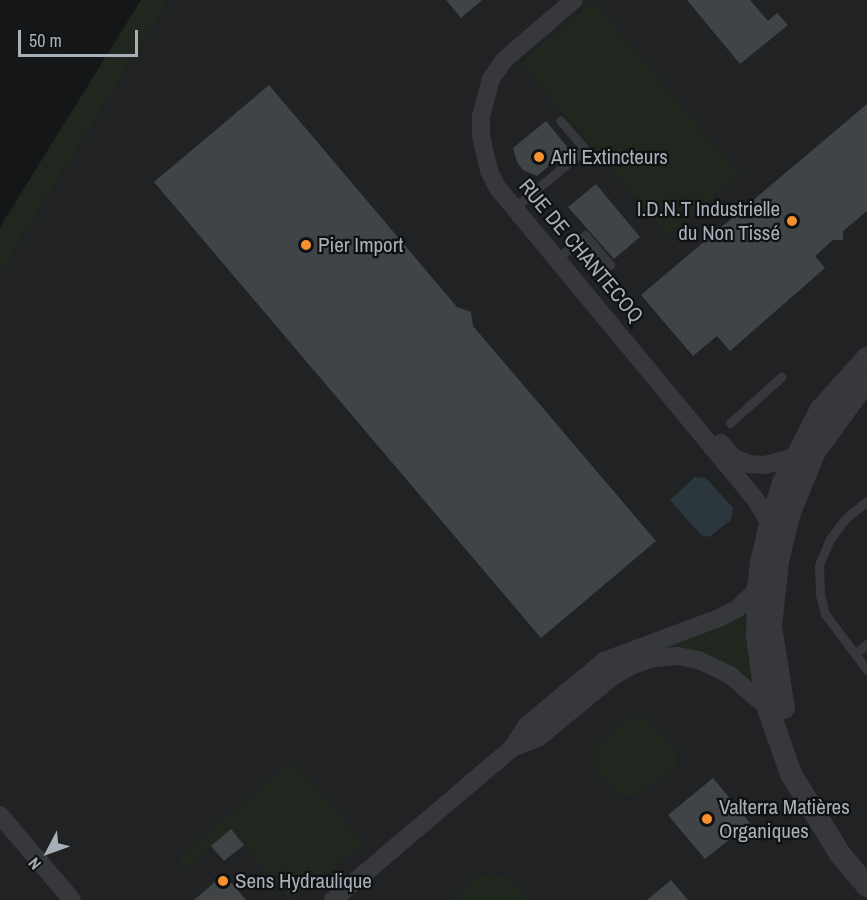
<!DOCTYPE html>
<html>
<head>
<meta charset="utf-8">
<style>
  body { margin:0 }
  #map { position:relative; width:867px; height:900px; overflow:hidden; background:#151617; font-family:"Archivo Narrow",sans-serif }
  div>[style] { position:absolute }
  .built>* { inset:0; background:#212224 }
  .green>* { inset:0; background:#1f271f }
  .water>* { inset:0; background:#2b373c }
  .building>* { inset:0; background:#414447 }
  .service>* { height:9px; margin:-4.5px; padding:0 4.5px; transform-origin:4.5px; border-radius:4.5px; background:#36383c }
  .minor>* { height:18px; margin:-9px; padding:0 9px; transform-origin:9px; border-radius:9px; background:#36383c }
  .tertiary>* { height:22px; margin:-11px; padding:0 11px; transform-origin:11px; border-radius:11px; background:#36383c }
  .dots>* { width:16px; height:16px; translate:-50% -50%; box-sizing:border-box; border:3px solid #101112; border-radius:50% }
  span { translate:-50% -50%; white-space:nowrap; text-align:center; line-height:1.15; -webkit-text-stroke:4.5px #101112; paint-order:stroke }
  .poi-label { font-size:21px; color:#a7afb8 }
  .left { translate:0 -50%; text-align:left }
  .right { translate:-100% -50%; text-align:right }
  .street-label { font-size:21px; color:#a7afb8 }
  .north { position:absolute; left:18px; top:822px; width:60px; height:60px; -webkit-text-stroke:4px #101112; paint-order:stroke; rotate:229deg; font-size:16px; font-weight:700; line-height:24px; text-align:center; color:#a7afb8 }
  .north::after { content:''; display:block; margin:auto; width:21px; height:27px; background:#a7afb8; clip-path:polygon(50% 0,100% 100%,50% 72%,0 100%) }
  .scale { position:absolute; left:18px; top:30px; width:120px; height:27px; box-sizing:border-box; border:3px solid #a7afb8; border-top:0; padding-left:8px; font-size:18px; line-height:21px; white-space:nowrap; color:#a7afb8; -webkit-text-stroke:4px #101112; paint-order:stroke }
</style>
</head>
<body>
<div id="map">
  <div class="built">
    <i style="clip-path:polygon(169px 0,867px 0,867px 900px,0 900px,0 273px)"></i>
  </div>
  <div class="green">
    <i style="clip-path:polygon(141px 0,169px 0,0 273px,0 227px)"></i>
    <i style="clip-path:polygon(593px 1px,739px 174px,667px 235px,521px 63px)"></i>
    <i style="clip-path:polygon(752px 608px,757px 688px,720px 661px,604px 667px)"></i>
    <i style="clip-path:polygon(643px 718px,677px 751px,678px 766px,635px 797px,620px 794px,594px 769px,594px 748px,629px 719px)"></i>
    <i style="clip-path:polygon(293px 761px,363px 843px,294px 900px,290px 900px,231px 830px,186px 869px,177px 858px)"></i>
    <i style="clip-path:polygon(493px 873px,508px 878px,528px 900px,451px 900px,478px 877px)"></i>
  </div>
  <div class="water">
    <i style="clip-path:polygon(695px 477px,706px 478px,733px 508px,731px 520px,709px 537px,701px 535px,670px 500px)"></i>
  </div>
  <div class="building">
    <i style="clip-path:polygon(446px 0,482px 0,461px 18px)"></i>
    <i style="clip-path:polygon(687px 0,750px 0,768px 21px,777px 13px,788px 25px,740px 64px)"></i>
    <i style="clip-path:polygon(269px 85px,457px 307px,471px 312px,473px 326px,656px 541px,541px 638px,154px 182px)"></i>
    <i style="clip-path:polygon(867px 104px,867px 211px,843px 231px,843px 240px,833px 240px,815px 256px,825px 268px,730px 351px,717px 336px,693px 356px,641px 295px)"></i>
    <i style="clip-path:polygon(546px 121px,569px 149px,537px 176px,523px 170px,517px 162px,513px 148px)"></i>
    <i style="clip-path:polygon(596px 184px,640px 237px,614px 259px,568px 207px)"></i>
    <i style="clip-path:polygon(713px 778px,750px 823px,705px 859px,668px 815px)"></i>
    <i style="clip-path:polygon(231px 829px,244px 845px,224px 861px,211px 846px)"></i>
    <i style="clip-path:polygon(224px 874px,246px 900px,194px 900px,208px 888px)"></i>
    <i style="clip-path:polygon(671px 880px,688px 900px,647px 900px)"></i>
  </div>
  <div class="service">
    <i style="left:515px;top:207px;width:91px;rotate:-39.6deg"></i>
    <i style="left:585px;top:149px;width:38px;rotate:-131deg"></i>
    <i style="left:558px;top:258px;width:35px;rotate:-40deg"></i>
    <i style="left:585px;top:235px;width:39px;rotate:50deg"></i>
    <i style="left:730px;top:423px;width:69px;rotate:-42deg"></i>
    <i style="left:867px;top:501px;width:28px;rotate:141deg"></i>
    <i style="left:845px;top:519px;width:25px;rotate:127deg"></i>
    <i style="left:830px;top:539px;width:28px;rotate:113deg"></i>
    <i style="left:819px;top:565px;width:30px;rotate:88deg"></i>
    <i style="left:820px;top:595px;width:20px;rotate:75deg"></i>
    <i style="left:825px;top:614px;width:70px;rotate:53.1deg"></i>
    <i style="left:855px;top:654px;width:16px;rotate:-40deg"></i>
  </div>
  <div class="minor">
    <i style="left:574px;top:0;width:92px;rotate:139.4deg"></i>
    <i style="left:504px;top:60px;width:23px;rotate:124deg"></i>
    <i style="left:491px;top:79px;width:38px;rotate:105deg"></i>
    <i style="left:481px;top:116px;width:20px;rotate:90deg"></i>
    <i style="left:481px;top:136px;width:36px;rotate:77deg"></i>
    <i style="left:489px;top:171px;width:18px;rotate:63deg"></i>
    <i style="left:497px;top:187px;width:405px;rotate:50.4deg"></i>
    <i style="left:755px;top:499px;width:29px;rotate:59deg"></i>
    <i style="left:721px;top:443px;width:18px;rotate:49deg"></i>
    <i style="left:733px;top:457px;width:17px;rotate:24deg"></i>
    <i style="left:749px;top:464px;width:16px;rotate:4deg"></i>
    <i style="left:765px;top:465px;width:31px;rotate:-15deg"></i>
    <i style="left:512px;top:748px;width:27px;rotate:-57deg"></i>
    <i style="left:527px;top:725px;width:100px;rotate:-39.7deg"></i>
    <i style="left:604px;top:661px;width:123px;rotate:-20.5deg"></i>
    <i style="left:719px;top:618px;width:20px;rotate:-27deg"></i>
    <i style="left:737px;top:609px;width:29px;rotate:-44deg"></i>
    <i style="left:0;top:815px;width:111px;rotate:49.7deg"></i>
    <i style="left:333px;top:900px;width:235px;rotate:-40.3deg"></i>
    <i style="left:512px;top:748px;width:28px;rotate:-21deg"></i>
    <i style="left:538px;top:738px;width:96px;rotate:-39.5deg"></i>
    <i style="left:612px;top:677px;width:24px;rotate:-30deg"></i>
    <i style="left:633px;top:665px;width:23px;rotate:-18deg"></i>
    <i style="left:655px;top:658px;width:22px;rotate:-5deg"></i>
    <i style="left:677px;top:656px;width:22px;rotate:10deg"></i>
    <i style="left:699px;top:660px;width:34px;rotate:26deg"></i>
    <i style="left:730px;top:675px;width:37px;rotate:41deg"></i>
    <i style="left:758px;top:699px;width:9px;rotate:27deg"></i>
  </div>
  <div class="tertiary">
    <i style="left:867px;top:358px;width:69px;rotate:132deg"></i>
    <i style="left:821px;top:409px;width:83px;rotate:117.2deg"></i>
    <i style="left:783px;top:483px;width:43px;rotate:107.6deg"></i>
    <i style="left:770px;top:524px;width:40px;rotate:103deg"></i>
    <i style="left:761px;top:563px;width:26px;rotate:97deg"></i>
    <i style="left:758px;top:589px;width:47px;rotate:91.2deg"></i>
    <i style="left:757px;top:636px;width:68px;rotate:82.3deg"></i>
    <i style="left:766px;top:703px;width:75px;rotate:70.6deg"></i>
    <i style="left:791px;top:774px;width:94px;rotate:58.5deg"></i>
    <i style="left:840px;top:854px;width:42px;rotate:49.8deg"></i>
    <i style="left:784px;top:708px;width:83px;rotate:-99deg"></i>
    <i style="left:771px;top:626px;width:64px;rotate:-83.8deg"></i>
    <i style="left:778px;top:562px;width:48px;rotate:-76.8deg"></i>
    <i style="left:789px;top:515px;width:67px;rotate:-68deg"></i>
    <i style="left:814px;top:453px;width:90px;rotate:-54deg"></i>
  </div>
  <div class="dots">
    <i style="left:539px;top:157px;background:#f6912e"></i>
    <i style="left:792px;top:221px;background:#f6912e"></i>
    <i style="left:306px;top:245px;background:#f6912e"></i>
    <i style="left:707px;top:819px;background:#f6912e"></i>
    <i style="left:223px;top:881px;background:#f6912e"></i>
  </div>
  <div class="poi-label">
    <span class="left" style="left:551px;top:157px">Arli Extincteurs</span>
    <span class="right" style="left:780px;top:221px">I.D.N.T Industrielle<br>du Non Tissé</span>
    <span class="left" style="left:318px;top:245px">Pier Import</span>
    <span class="left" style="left:719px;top:819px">Valterra Matières<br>Organiques</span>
    <span class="left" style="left:235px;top:881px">Sens Hydraulique</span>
  </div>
  <div class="street-label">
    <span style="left:581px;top:251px;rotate:50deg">RUE DE CHANTECOQ</span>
  </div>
  <div class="north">N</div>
  <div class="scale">50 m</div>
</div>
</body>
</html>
